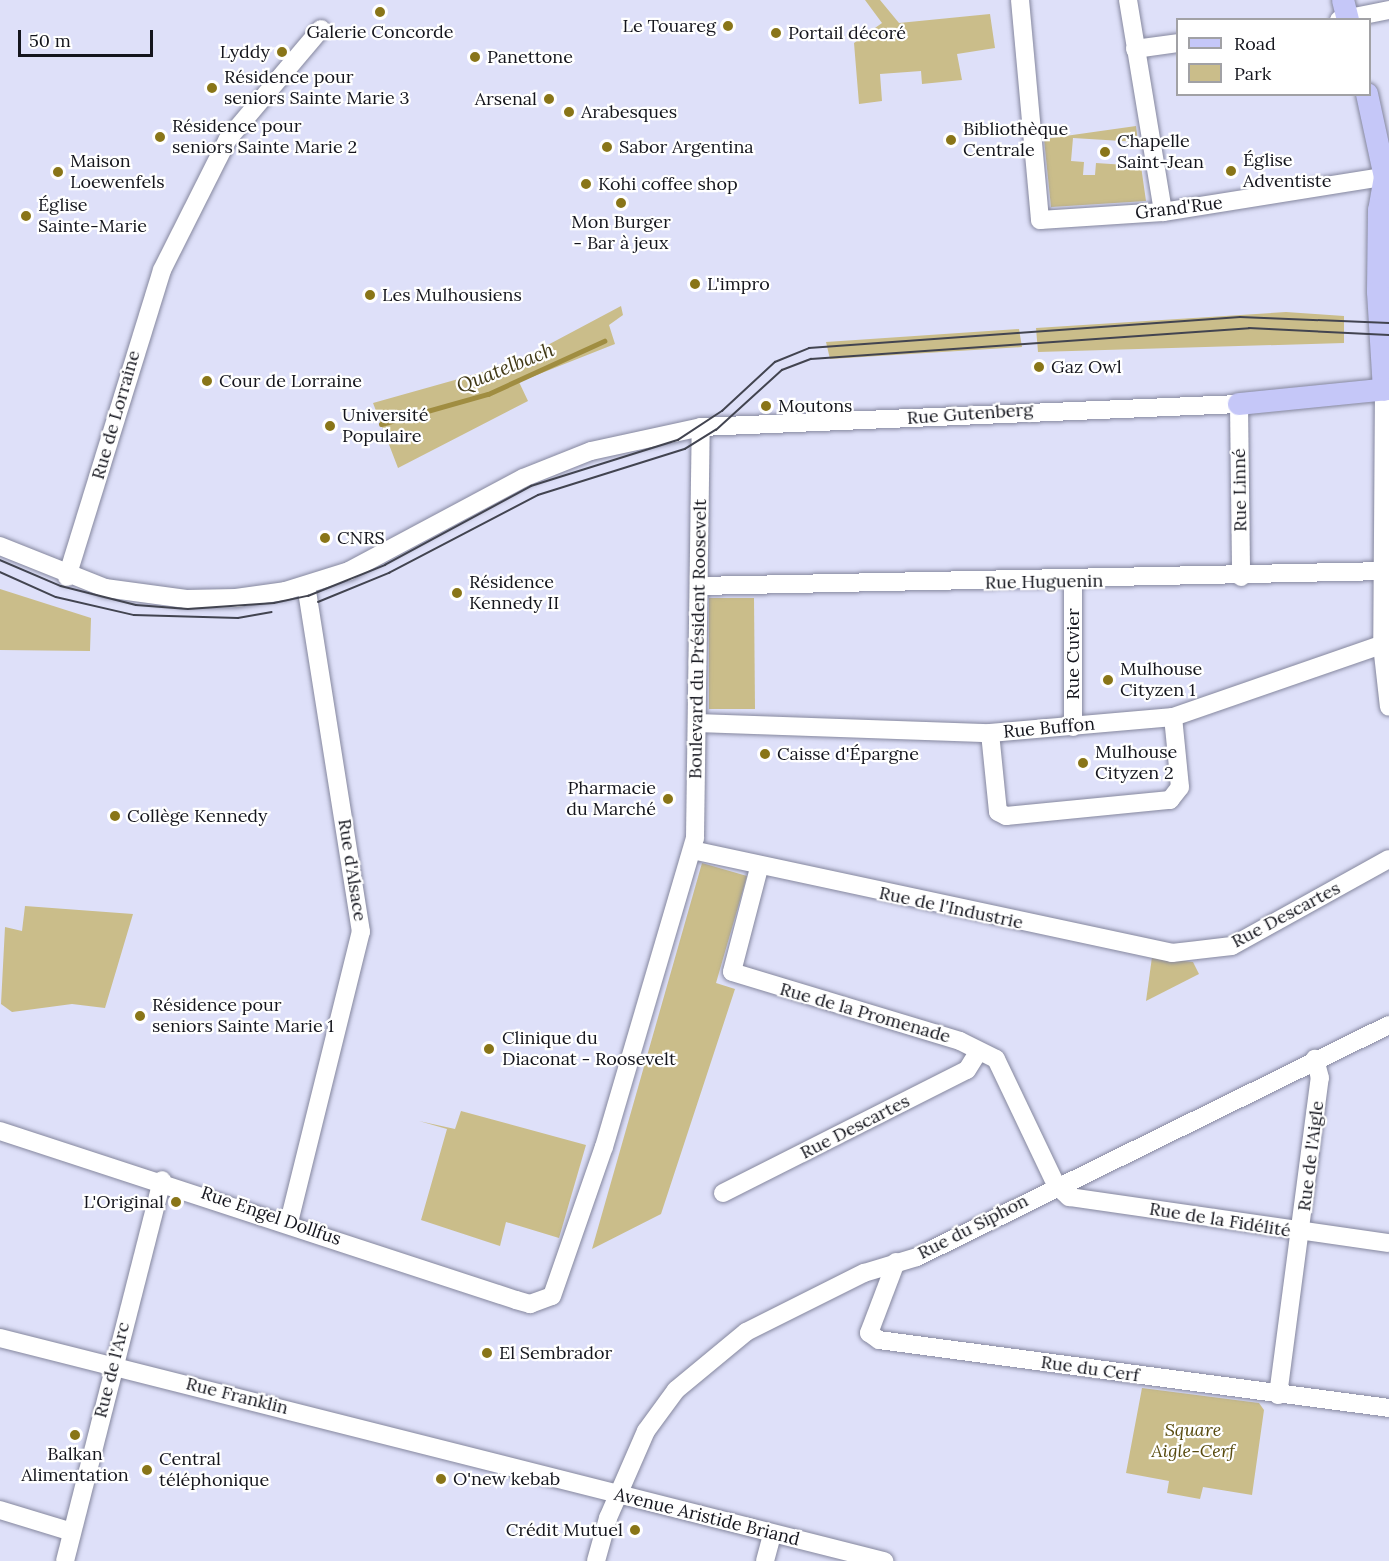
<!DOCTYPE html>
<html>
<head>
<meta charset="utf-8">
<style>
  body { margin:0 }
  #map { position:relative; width:1389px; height:1561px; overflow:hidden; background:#dee0f9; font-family:Lora,serif }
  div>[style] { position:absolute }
  .green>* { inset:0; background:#cabd8a }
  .stream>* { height:5px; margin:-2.5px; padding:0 2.5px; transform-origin:2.5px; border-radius:2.5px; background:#a08d41 }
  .roads { filter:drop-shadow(0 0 2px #85879e) drop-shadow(0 0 2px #85879e) }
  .minor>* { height:18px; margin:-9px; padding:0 9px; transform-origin:9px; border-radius:9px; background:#fff }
  .major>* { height:22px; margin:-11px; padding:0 11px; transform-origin:11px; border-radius:11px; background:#c5c7f8 }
  .tram>* { height:1.5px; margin:-0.75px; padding:0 0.75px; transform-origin:0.75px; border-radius:0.75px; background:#424450 }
  .dots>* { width:16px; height:16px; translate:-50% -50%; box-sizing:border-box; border:3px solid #fff; border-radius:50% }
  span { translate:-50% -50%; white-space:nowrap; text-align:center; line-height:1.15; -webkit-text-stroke:4.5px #fff; paint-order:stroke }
  .poi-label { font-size:18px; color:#14151d }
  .right { translate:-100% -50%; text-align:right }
  .left { translate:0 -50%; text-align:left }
  .street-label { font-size:18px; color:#14151d }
  .park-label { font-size:18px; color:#584b0f; font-style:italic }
  .water-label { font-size:20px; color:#403816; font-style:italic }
  .legend { position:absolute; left:1176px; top:18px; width:195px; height:78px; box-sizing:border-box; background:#fff; border:2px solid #a1a1a5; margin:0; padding:8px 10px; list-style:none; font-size:18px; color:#14151d }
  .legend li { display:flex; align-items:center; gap:12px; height:30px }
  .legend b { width:30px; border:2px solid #a1a1a5 }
  .scale { position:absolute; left:18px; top:30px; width:135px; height:27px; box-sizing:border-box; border:3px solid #14151d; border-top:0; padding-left:8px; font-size:18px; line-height:21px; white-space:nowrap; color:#14151d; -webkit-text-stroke:4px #fff; paint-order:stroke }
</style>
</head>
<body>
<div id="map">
  <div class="green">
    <i style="clip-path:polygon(865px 0,880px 0,899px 23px,990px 14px,995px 48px,957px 54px,962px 80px,922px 84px,921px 71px,880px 74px,882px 101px,859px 104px,854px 43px,882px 23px)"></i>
    <i style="clip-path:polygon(1136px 126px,1138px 142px,1073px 138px,1071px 161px,1084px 162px,1083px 175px,1095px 175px,1096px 163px,1141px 166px,1146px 201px,1051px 207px,1044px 139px)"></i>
    <i style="clip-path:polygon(621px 306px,623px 315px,609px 325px,615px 344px,519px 382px,528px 401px,398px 468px,373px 403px,512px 364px)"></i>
    <i style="clip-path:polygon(1286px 312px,1344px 316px,1344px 343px,1038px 352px,1036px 328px)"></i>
    <i style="clip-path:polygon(1019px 329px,1022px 347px,830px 359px,826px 342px)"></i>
    <i style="clip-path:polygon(0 589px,91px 618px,90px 651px,0 650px)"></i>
    <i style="clip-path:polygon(709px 598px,754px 598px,755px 709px,709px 709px)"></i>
    <i style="clip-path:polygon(702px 863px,747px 876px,716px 983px,735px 989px,661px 1214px,592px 1249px)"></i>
    <i style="clip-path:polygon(25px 906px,133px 914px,105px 1008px,72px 1004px,12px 1012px,1px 1004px,5px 927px,22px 931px)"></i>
    <i style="clip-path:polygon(1152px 957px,1193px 962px,1199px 974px,1146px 1001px)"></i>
    <i style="clip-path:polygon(461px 1111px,586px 1145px,559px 1238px,506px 1222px,500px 1246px,421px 1220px,447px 1129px,419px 1121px,455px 1129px)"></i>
    <i style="clip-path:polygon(1142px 1388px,1259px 1403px,1264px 1410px,1252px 1495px,1203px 1487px,1200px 1499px,1167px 1493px,1169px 1481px,1126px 1473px)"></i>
  </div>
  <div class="stream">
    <i style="left:381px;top:424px;width:111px;rotate:-15.7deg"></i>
    <i style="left:488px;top:394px;width:128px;rotate:-24.6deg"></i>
  </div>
  <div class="roads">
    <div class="minor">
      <i style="left:1020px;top:0;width:221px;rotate:84.8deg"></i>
      <i style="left:1040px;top:220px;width:123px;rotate:-3.7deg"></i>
      <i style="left:1163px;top:212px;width:229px;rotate:-9.1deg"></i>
      <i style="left:1128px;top:0;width:215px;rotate:80.6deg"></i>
      <i style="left:1339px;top:20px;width:51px;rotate:-11.3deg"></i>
      <i style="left:1135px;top:49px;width:43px;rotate:-7.9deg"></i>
      <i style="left:1384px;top:390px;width:255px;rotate:90.4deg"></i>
      <i style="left:1382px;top:645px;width:62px;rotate:83.6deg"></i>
      <i style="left:0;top:546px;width:113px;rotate:21.8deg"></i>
      <i style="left:105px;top:588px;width:82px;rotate:7.7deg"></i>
      <i style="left:186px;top:599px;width:50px;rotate:-1.1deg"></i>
      <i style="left:236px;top:598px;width:49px;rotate:-8.1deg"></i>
      <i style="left:285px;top:591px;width:67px;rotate:-17.4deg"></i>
      <i style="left:349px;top:571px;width:197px;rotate:-28.1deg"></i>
      <i style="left:523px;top:478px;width:73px;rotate:-21.7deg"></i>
      <i style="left:591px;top:451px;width:113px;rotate:-12.3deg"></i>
      <i style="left:701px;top:427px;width:538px;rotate:-2.45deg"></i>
      <i style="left:1239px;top:404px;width:173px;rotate:89.3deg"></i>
      <i style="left:67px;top:577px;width:321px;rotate:-72.8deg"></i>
      <i style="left:162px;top:270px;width:147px;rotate:-63.3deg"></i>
      <i style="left:228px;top:139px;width:144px;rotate:-49.8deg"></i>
      <i style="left:1073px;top:582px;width:145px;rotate:90deg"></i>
      <i style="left:699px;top:586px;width:690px;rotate:-1.25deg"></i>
      <i style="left:697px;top:723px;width:293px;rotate:2deg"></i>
      <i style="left:990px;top:733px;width:184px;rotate:-5deg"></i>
      <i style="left:1173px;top:717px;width:229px;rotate:-19.1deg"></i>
      <i style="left:990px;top:733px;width:79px;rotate:84.2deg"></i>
      <i style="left:998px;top:812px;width:9px;rotate:27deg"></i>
      <i style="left:1006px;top:816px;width:165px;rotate:-5.6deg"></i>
      <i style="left:1170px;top:800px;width:16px;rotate:-52deg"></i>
      <i style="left:1180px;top:787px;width:70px;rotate:-95.7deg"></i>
      <i style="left:692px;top:850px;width:491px;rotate:12.1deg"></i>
      <i style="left:1172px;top:953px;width:60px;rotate:-6.7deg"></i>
      <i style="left:1232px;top:946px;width:179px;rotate:-29deg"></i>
      <i style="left:759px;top:868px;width:107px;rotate:104.6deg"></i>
      <i style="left:732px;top:972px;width:238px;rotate:16.8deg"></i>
      <i style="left:960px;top:1041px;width:40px;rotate:26.6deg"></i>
      <i style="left:996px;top:1059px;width:140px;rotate:64.5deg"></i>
      <i style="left:1056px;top:1185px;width:18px;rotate:43deg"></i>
      <i style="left:1069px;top:1197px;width:323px;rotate:8.2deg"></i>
      <i style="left:0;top:1131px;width:543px;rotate:18.13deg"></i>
      <i style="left:516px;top:1300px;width:15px;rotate:16deg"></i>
      <i style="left:530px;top:1304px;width:23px;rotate:-20deg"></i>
      <i style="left:552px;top:1296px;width:158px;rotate:-70.8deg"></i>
      <i style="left:604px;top:1147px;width:322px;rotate:-73.6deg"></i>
      <i style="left:695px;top:838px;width:411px;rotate:-89.2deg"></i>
      <i style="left:723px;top:1193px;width:273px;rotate:-26.8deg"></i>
      <i style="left:967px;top:1070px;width:22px;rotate:-58deg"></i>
      <i style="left:289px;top:1222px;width:299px;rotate:-76.1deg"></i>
      <i style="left:361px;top:932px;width:351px;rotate:-99deg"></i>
      <i style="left:896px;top:1262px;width:76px;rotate:110.8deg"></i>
      <i style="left:869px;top:1333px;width:12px;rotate:35deg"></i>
      <i style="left:879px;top:1340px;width:515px;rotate:7.59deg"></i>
      <i style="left:0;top:1338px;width:912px;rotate:14.16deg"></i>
      <i style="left:1278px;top:1395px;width:320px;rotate:-82.5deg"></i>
      <i style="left:1320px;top:1078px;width:20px;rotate:-105deg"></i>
      <i style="left:0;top:1510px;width:75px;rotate:17deg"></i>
      <i style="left:65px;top:1561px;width:393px;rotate:-75.7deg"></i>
      <i style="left:596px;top:1561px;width:45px;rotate:-74.4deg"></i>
      <i style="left:608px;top:1518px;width:95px;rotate:-66.4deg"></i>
      <i style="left:646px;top:1431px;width:51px;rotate:-53.8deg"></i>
      <i style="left:676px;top:1390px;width:91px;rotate:-39.6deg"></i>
      <i style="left:746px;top:1332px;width:132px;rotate:-26.6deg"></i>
      <i style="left:864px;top:1273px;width:55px;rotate:-16.8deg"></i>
      <i style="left:917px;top:1257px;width:526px;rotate:-26.18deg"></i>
      <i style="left:765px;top:1561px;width:27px;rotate:-75deg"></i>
    </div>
    <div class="major">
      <i style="left:1343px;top:0;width:21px;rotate:76deg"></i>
      <i style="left:1367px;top:94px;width:85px;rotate:77.8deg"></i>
      <i style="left:1385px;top:177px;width:34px;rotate:100deg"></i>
      <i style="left:1379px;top:210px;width:82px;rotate:90.7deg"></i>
      <i style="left:1378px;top:292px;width:98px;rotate:86.5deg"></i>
      <i style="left:1239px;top:404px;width:151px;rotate:-5.7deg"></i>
    </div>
  </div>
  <div class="tram">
    <i style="left:0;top:560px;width:66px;rotate:23.1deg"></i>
    <i style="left:61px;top:586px;width:77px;rotate:14.2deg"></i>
    <i style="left:136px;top:605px;width:52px;rotate:4.4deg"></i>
    <i style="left:188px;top:609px;width:86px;rotate:-4deg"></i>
    <i style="left:274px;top:603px;width:35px;rotate:-12deg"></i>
    <i style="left:308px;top:596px;width:83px;rotate:-21.9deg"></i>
    <i style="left:385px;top:565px;width:166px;rotate:-28.4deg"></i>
    <i style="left:531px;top:486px;width:154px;rotate:-17.4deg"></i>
    <i style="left:678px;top:440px;width:53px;rotate:-33.4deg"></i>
    <i style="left:722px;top:411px;width:72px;rotate:-42.8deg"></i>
    <i style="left:775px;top:362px;width:37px;rotate:-22deg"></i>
    <i style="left:809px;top:348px;width:432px;rotate:-4.1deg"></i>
    <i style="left:1240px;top:317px;width:149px;rotate:2.3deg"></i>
    <i style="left:0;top:572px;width:61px;rotate:24.1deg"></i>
    <i style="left:56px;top:597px;width:80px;rotate:13deg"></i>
    <i style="left:134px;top:615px;width:104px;rotate:1.7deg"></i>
    <i style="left:238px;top:618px;width:34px;rotate:-10deg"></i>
    <i style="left:318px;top:602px;width:77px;rotate:-22.2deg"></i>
    <i style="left:389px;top:573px;width:168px;rotate:-27.6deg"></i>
    <i style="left:538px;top:495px;width:154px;rotate:-17.4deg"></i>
    <i style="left:685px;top:449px;width:36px;rotate:-32deg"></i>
    <i style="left:716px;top:430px;width:89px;rotate:-42.3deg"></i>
    <i style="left:782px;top:370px;width:31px;rotate:-21deg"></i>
    <i style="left:811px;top:359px;width:439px;rotate:-4deg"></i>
    <i style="left:1249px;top:328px;width:140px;rotate:2.9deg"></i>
  </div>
  <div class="dots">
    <i style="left:380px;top:12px;background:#897518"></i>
    <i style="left:728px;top:26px;background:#897518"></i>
    <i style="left:776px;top:33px;background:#897518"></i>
    <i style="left:282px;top:52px;background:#897518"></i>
    <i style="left:475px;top:57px;background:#897518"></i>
    <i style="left:212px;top:88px;background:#897518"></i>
    <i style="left:549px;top:99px;background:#897518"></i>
    <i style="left:569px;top:112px;background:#897518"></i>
    <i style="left:160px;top:137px;background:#897518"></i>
    <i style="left:951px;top:140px;background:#897518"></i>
    <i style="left:607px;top:147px;background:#897518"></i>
    <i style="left:1105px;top:152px;background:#897518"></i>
    <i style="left:1231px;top:171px;background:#897518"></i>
    <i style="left:58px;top:172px;background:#897518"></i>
    <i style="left:586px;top:184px;background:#897518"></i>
    <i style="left:621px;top:203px;background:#897518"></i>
    <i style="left:26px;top:216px;background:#897518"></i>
    <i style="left:695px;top:284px;background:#897518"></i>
    <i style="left:370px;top:295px;background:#897518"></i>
    <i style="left:1039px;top:367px;background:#897518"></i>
    <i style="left:207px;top:381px;background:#897518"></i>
    <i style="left:766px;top:406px;background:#897518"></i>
    <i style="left:330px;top:426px;background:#897518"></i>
    <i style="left:325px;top:538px;background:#897518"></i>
    <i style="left:457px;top:593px;background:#897518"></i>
    <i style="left:1108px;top:680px;background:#897518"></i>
    <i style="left:765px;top:754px;background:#897518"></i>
    <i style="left:1083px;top:763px;background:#897518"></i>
    <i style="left:668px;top:799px;background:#897518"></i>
    <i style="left:115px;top:816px;background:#897518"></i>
    <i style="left:140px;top:1016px;background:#897518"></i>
    <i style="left:489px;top:1049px;background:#897518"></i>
    <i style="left:176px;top:1202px;background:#897518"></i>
    <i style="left:487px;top:1353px;background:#897518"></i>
    <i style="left:75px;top:1435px;background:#897518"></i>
    <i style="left:147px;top:1470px;background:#897518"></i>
    <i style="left:441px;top:1479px;background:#897518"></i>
    <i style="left:635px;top:1530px;background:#897518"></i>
  </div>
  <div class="poi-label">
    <span class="right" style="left:716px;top:26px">Le Touareg</span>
    <span style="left:380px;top:32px">Galerie Concorde</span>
    <span class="left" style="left:788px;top:33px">Portail décoré</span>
    <span class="right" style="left:270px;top:52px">Lyddy</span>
    <span class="left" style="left:487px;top:57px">Panettone</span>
    <span class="left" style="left:224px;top:88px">Résidence pour<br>seniors Sainte Marie 3</span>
    <span class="right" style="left:537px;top:99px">Arsenal</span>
    <span class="left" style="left:581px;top:112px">Arabesques</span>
    <span class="left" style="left:172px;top:137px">Résidence pour<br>seniors Sainte Marie 2</span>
    <span class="left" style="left:963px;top:140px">Bibliothèque<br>Centrale</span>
    <span class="left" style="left:1117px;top:152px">Chapelle<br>Saint-Jean</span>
    <span class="left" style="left:619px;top:147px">Sabor Argentina</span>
    <span class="left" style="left:1243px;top:171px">Église<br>Adventiste</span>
    <span class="left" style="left:70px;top:172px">Maison<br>Loewenfels</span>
    <span class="left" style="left:598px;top:184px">Kohi coffee shop</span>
    <span class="left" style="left:38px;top:216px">Église<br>Sainte-Marie</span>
    <span style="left:621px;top:233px">Mon Burger<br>- Bar à jeux</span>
    <span class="left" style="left:707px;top:284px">L'impro</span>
    <span class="left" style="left:382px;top:295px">Les Mulhousiens</span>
    <span class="left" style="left:1051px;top:367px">Gaz Owl</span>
    <span class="left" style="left:219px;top:381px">Cour de Lorraine</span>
    <span class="left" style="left:778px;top:406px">Moutons</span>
    <span class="left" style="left:342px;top:426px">Université<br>Populaire</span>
    <span class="left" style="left:337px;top:538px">CNRS</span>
    <span class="left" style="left:469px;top:593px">Résidence<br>Kennedy II</span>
    <span class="left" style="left:1120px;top:680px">Mulhouse<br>Cityzen 1</span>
    <span class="left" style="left:1095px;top:763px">Mulhouse<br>Cityzen 2</span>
    <span class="left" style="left:777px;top:754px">Caisse d'Épargne</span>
    <span class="right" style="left:656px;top:799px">Pharmacie<br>du Marché</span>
    <span class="left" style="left:127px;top:816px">Collège Kennedy</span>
    <span class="left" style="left:152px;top:1016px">Résidence pour<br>seniors Sainte Marie 1</span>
    <span class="left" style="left:502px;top:1049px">Clinique du<br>Diaconat - Roosevelt</span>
    <span class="right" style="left:164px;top:1202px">L'Original</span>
    <span class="left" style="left:499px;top:1353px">El Sembrador</span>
    <span style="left:75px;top:1465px">Balkan<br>Alimentation</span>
    <span class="left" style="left:159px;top:1470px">Central<br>téléphonique</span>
    <span class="left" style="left:453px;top:1479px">O'new kebab</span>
    <span class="right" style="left:623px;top:1530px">Crédit Mutuel</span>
  </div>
  <div class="street-label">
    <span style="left:1179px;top:208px;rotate:-7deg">Grand'Rue</span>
    <span style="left:970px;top:414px;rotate:-4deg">Rue Gutenberg</span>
    <span style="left:116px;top:415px;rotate:-74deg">Rue de Lorraine</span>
    <span style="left:1240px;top:490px;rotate:-91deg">Rue Linné</span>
    <span style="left:1044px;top:582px;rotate:-1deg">Rue Huguenin</span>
    <span style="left:698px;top:639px;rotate:-89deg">Boulevard du Président Roosevelt</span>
    <span style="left:1073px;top:654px;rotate:-90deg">Rue Cuvier</span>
    <span style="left:1049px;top:728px;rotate:-5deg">Rue Buffon</span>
    <span style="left:352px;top:870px;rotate:81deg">Rue d'Alsace</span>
    <span style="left:951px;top:908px;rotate:12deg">Rue de l'Industrie</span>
    <span style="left:1286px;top:915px;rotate:-28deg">Rue Descartes</span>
    <span style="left:865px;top:1013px;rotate:16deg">Rue de la Promenade</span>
    <span style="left:855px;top:1127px;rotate:-27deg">Rue Descartes</span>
    <span style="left:1311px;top:1156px;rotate:-83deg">Rue de l'Aigle</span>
    <span style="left:271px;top:1216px;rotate:19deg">Rue Engel Dollfus</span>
    <span style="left:1220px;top:1220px;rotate:9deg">Rue de la Fidélité</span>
    <span style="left:973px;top:1227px;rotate:-27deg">Rue du Siphon</span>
    <span style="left:1090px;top:1369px;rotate:8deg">Rue du Cerf</span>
    <span style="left:112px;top:1370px;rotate:-76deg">Rue de l'Arc</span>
    <span style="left:237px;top:1396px;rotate:14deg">Rue Franklin</span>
    <span style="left:707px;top:1517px;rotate:14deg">Avenue Aristide Briand</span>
  </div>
  <div class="park-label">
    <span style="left:1193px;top:1441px">Square<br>Aigle-Cerf</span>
  </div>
  <div class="water-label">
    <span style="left:505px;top:367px;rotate:-22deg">Quatelbach</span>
  </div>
  <ul class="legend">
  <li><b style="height:8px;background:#c5c7f8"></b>Road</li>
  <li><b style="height:16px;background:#cabd8a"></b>Park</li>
  </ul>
  <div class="scale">50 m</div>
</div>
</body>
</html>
